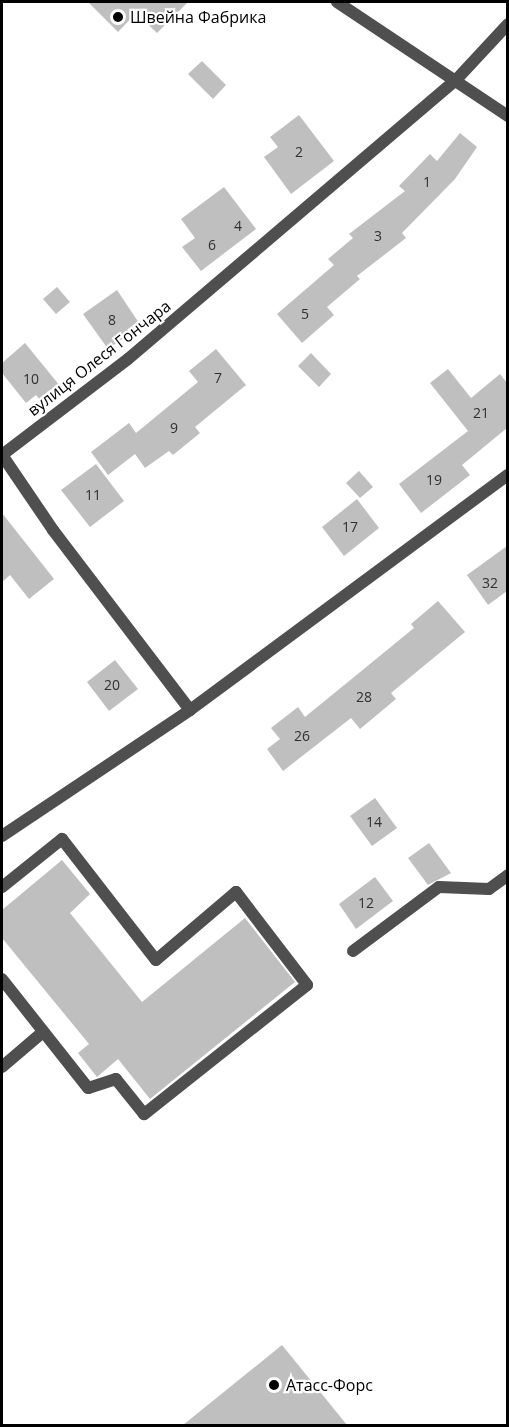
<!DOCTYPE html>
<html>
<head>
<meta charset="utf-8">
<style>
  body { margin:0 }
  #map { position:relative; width:509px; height:1427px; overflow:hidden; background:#fff; font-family:"Open Sans",sans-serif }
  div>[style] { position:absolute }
  .building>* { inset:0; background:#bfbfbf }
  .service>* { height:12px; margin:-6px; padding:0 6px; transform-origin:6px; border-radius:6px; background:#4f4f4f }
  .minor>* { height:12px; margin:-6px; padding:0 6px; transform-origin:6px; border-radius:6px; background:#4f4f4f }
  .tertiary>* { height:12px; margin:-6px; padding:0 6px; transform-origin:6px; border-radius:6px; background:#4f4f4f }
  .dots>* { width:16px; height:16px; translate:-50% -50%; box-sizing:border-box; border:3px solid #fff; border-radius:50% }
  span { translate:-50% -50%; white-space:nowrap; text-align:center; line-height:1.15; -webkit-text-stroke:4.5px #fff; paint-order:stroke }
  .number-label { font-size:14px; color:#303030 }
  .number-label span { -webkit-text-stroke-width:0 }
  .poi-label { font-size:16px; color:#000 }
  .left { translate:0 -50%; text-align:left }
  .street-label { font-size:16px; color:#000 }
  .frame { position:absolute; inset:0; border:3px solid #000; pointer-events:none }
</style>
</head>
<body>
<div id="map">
  <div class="building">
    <i style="clip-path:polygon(88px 2px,188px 2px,157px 33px,136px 13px,118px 32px)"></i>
    <i style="clip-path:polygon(202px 61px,226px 85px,213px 99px,188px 74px)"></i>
    <i style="clip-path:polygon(299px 115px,334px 161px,291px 194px,264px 157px,278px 147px,270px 137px)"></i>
    <i style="clip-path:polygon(460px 133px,477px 147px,455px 179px,402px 233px,406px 238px,357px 276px,360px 279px,327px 307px,334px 315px,302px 343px,277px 314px,334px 265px,328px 259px,353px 238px,349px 234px,405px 191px,399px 186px,430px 154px,437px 161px)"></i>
    <i style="clip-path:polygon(224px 187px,256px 229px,201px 271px,182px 247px,195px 238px,181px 219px)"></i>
    <i style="clip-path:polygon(57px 287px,70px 302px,56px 314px,43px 299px)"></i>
    <i style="clip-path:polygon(117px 290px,141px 326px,108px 349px,83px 314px)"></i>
    <i style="clip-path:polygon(25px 343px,60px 386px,41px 401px,36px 395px,26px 403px,2px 373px,2px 363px)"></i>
    <i style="clip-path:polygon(216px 349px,246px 385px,195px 427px,200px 433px,173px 455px,169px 451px,145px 468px,135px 454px,108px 475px,91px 452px,129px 423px,136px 433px,198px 382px,189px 371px)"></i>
    <i style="clip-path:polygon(311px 353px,331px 374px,319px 387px,298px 366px)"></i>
    <i style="clip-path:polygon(448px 369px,471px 398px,500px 374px,507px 383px,507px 428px,462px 465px,470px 475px,421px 513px,399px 484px,468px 431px,430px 383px)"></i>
    <i style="clip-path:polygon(96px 464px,124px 501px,90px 527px,61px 490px)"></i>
    <i style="clip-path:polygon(359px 471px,373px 487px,360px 498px,346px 483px)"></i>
    <i style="clip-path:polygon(357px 499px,379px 528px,344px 556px,322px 527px)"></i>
    <i style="clip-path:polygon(2px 513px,54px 579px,29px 599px,10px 575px,2px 582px)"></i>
    <i style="clip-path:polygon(507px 546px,507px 591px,488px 605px,467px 575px)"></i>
    <i style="clip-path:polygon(438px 601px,465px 632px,391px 693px,396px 699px,360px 729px,351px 718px,283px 771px,267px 749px,280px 739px,271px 728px,298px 707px,305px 717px,414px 628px,411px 624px)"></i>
    <i style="clip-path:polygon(115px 660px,138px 689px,109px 711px,87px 682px)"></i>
    <i style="clip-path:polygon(375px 798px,397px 828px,372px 846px,350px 816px)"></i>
    <i style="clip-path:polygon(429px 843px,451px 873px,428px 885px,408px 858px)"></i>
    <i style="clip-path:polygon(62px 860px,90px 894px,70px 913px,142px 1002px,245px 918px,295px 982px,150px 1099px,118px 1059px,97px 1077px,78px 1053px,89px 1044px,2px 938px,2px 910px)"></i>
    <i style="clip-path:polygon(375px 877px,393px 901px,356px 929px,339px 904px)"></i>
    <i style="clip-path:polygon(282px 1345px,347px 1425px,183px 1425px)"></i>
  </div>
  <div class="service">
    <i style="left:456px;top:80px;width:76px;rotate:-47.1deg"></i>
    <i style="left:2px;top:887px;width:77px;rotate:-38.7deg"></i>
    <i style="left:62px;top:839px;width:153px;rotate:52.2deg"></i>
    <i style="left:156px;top:960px;width:105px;rotate:-40.4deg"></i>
    <i style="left:236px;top:892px;width:117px;rotate:52.6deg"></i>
    <i style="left:307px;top:985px;width:208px;rotate:141.6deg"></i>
    <i style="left:144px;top:1114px;width:45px;rotate:-128.7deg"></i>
    <i style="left:116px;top:1079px;width:29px;rotate:162deg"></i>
    <i style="left:88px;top:1088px;width:139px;rotate:-128.3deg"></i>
    <i style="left:2px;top:1067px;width:54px;rotate:-40.5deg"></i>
  </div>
  <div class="minor">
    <i style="left:190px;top:710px;width:226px;rotate:-127.3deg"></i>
    <i style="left:53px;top:530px;width:91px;rotate:-124.2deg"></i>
    <i style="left:2px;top:455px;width:158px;rotate:-37.3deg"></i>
    <i style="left:128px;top:359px;width:431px;rotate:-40.4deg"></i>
    <i style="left:2px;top:836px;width:226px;rotate:-33.8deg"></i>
    <i style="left:190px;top:710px;width:395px;rotate:-36.5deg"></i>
    <i style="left:353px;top:951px;width:107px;rotate:-36.7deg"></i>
    <i style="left:439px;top:887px;width:50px;rotate:2.3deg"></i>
    <i style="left:489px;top:889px;width:24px;rotate:-36deg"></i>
  </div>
  <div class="tertiary">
    <i style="left:337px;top:2px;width:206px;rotate:33.7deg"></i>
  </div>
  <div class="dots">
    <i style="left:118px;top:17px;background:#000"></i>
    <i style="left:274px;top:1385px;background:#000"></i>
  </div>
  <div class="number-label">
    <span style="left:299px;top:152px">2</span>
    <span style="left:427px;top:182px">1</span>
    <span style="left:238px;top:226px">4</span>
    <span style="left:378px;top:236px">3</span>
    <span style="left:212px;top:245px">6</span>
    <span style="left:305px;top:314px">5</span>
    <span style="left:112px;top:320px">8</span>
    <span style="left:218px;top:378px">7</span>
    <span style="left:31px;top:379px">10</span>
    <span style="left:481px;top:413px">21</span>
    <span style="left:174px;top:428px">9</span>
    <span style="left:434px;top:480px">19</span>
    <span style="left:93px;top:495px">11</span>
    <span style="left:350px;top:527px">17</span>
    <span style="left:490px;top:583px">32</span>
    <span style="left:112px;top:685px">20</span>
    <span style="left:364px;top:697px">28</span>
    <span style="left:302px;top:736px">26</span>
    <span style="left:374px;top:822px">14</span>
    <span style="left:366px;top:903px">12</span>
  </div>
  <div class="poi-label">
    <span class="left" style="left:130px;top:17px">Швейна Фабрика</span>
    <span class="left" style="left:286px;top:1385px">Атасс-Форс</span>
  </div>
  <div class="street-label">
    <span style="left:99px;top:358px;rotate:-38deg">вулиця Олеся Гончара</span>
  </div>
  <div class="frame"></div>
</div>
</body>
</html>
